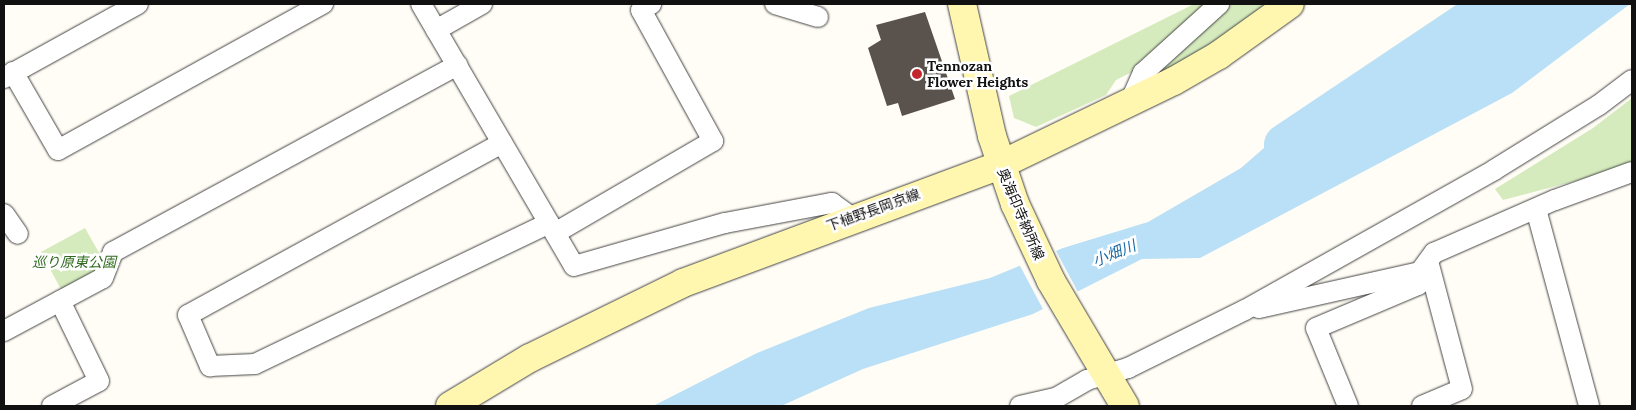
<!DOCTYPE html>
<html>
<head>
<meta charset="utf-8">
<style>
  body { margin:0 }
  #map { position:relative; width:1636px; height:410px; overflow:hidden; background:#fffdf5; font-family:Lora,"Noto Sans JP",serif }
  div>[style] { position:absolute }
  .green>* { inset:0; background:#d5ebbd }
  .water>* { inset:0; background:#b9e0f7 }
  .pier>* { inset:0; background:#fffdf5 }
  .river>* { height:41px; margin:-20.5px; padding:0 20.5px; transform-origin:20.5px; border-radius:20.5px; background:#b9e0f7 }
  .building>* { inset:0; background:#5a524d }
  .roads { filter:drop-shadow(0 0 1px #444) drop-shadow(0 0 1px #444) }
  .street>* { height:20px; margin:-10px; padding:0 10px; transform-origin:10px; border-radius:10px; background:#fff }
  .secondary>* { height:28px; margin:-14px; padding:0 14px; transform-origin:14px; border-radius:14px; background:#fff6b0 }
  .dots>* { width:14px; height:14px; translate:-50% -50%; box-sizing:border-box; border:2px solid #fff; border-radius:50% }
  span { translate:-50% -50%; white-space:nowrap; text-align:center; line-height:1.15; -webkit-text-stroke:5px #fff; paint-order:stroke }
  .poi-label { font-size:14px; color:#111; font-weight:700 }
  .left { translate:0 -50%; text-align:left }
  .street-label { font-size:14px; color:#111 }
  .park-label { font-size:14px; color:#2f6b1f; font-style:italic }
  .water-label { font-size:15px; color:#1768a6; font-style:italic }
  .frame { position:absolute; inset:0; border:5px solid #111; pointer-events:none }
</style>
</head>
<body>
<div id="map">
  <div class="green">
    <i style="clip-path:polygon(1194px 4px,1211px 4px,1138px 69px,1116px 80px,1106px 95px,1036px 127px,1014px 118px,1009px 96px)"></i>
    <i style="clip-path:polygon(1232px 4px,1272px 4px,1229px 34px,1152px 79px)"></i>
    <i style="clip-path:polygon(1632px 98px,1632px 166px,1503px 200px,1495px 189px,1593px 128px)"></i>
    <i style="clip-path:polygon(85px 228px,102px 258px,96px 277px,64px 295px,41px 252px)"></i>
  </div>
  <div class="water">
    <i style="clip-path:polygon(1482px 4px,1630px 4px,1512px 93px,1200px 258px,1142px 259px,1033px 314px,863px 369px,781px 406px,653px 406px,757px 353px,869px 308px,990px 278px,1063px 248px,1148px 222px,1241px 168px,1294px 122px,1352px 105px,1396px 82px)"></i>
  </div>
  <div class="pier">
    <i style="clip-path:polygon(1055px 249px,1079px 294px,1044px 311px,1019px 264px)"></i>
  </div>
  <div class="river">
    <i style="left:1284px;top:144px;width:252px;rotate:-33.8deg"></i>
  </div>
  <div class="building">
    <i style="clip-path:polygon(925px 12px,955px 99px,902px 116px,898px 103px,887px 106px,868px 48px,881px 40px,876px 25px)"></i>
  </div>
  <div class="roads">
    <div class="street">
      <i style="left:421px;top:4px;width:303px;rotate:59.7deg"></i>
      <i style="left:574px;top:266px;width:157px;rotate:-15.9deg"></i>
      <i style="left:725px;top:223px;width:109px;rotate:-10.6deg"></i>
      <i style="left:832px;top:203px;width:26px;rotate:36deg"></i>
      <i style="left:775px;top:4px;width:45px;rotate:16.8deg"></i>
      <i style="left:436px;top:30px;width:53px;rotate:-29.5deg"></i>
      <i style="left:13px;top:72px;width:90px;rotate:60deg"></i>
      <i style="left:58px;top:150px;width:303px;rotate:-28.9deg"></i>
      <i style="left:4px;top:78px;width:153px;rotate:-28.9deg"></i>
      <i style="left:1130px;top:102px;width:32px;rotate:-66deg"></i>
      <i style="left:1143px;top:73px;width:103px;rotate:-42.2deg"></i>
      <i style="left:502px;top:143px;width:358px;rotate:151.3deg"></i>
      <i style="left:188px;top:315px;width:56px;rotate:66.7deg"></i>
      <i style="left:210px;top:366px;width:45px;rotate:-2.5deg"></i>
      <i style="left:255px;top:364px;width:326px;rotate:-25.6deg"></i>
      <i style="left:1536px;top:209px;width:204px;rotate:74.9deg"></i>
      <i style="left:4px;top:214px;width:24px;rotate:55deg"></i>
      <i style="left:555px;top:233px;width:183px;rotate:-30.2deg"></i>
      <i style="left:713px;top:141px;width:149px;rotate:-118.8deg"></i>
      <i style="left:641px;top:10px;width:12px;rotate:-31deg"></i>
      <i style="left:1259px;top:308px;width:165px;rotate:-12.6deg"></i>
      <i style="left:1420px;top:272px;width:24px;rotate:-54deg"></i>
      <i style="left:1434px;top:253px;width:132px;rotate:-23.7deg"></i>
      <i style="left:1555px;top:200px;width:82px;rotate:-20deg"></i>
      <i style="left:4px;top:331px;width:112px;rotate:-28.2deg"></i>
      <i style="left:103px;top:278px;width:28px;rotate:-69deg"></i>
      <i style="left:113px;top:252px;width:392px;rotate:-28.5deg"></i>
      <i style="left:52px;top:406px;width:53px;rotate:-28deg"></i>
      <i style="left:99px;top:381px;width:89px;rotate:-116deg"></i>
      <i style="left:1020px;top:406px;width:37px;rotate:-13deg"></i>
      <i style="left:1056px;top:398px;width:36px;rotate:-30deg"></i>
      <i style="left:1087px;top:380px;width:43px;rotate:-16.3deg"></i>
      <i style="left:1128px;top:368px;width:131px;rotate:-26.4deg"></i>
      <i style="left:1245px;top:310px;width:286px;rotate:-29.3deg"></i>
      <i style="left:1494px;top:170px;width:123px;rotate:-31.8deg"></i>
      <i style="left:1599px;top:105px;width:41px;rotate:-37.1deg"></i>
      <i style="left:1348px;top:406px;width:84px;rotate:-112.3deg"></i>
      <i style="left:1316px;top:328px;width:111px;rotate:-22.9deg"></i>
      <i style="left:1418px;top:285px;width:13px;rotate:-81deg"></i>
      <i style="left:1422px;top:406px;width:43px;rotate:-23deg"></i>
      <i style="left:1462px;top:389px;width:132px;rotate:-104.9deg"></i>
    </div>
    <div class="secondary">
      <i style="left:962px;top:4px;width:135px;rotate:77.2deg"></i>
      <i style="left:992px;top:136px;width:72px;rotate:71.3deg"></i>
      <i style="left:1015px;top:204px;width:85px;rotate:64.9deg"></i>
      <i style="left:1051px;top:281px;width:145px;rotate:59.4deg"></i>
      <i style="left:450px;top:406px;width:93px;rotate:-31deg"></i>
      <i style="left:530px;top:358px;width:170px;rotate:-26.1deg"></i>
      <i style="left:683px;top:283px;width:338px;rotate:-20.4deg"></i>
      <i style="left:1000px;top:165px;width:193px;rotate:-25.8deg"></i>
      <i style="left:1174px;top:81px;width:52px;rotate:-30deg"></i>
      <i style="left:1219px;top:55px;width:87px;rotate:-35.7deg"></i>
    </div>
  </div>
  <div class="dots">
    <i style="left:917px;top:74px;background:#c4262e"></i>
  </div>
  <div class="poi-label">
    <span class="left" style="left:927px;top:74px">Tennozan<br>Flower Heights</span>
  </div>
  <div class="street-label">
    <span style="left:873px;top:210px;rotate:-20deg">下植野長岡京線</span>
    <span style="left:1021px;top:214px;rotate:67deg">奥海印寺納所線</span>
  </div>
  <div class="park-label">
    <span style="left:74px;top:262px">巡り原東公園</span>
  </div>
  <div class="water-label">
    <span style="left:1114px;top:253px;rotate:-22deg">小畑川</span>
  </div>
  <div class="frame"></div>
</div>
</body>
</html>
